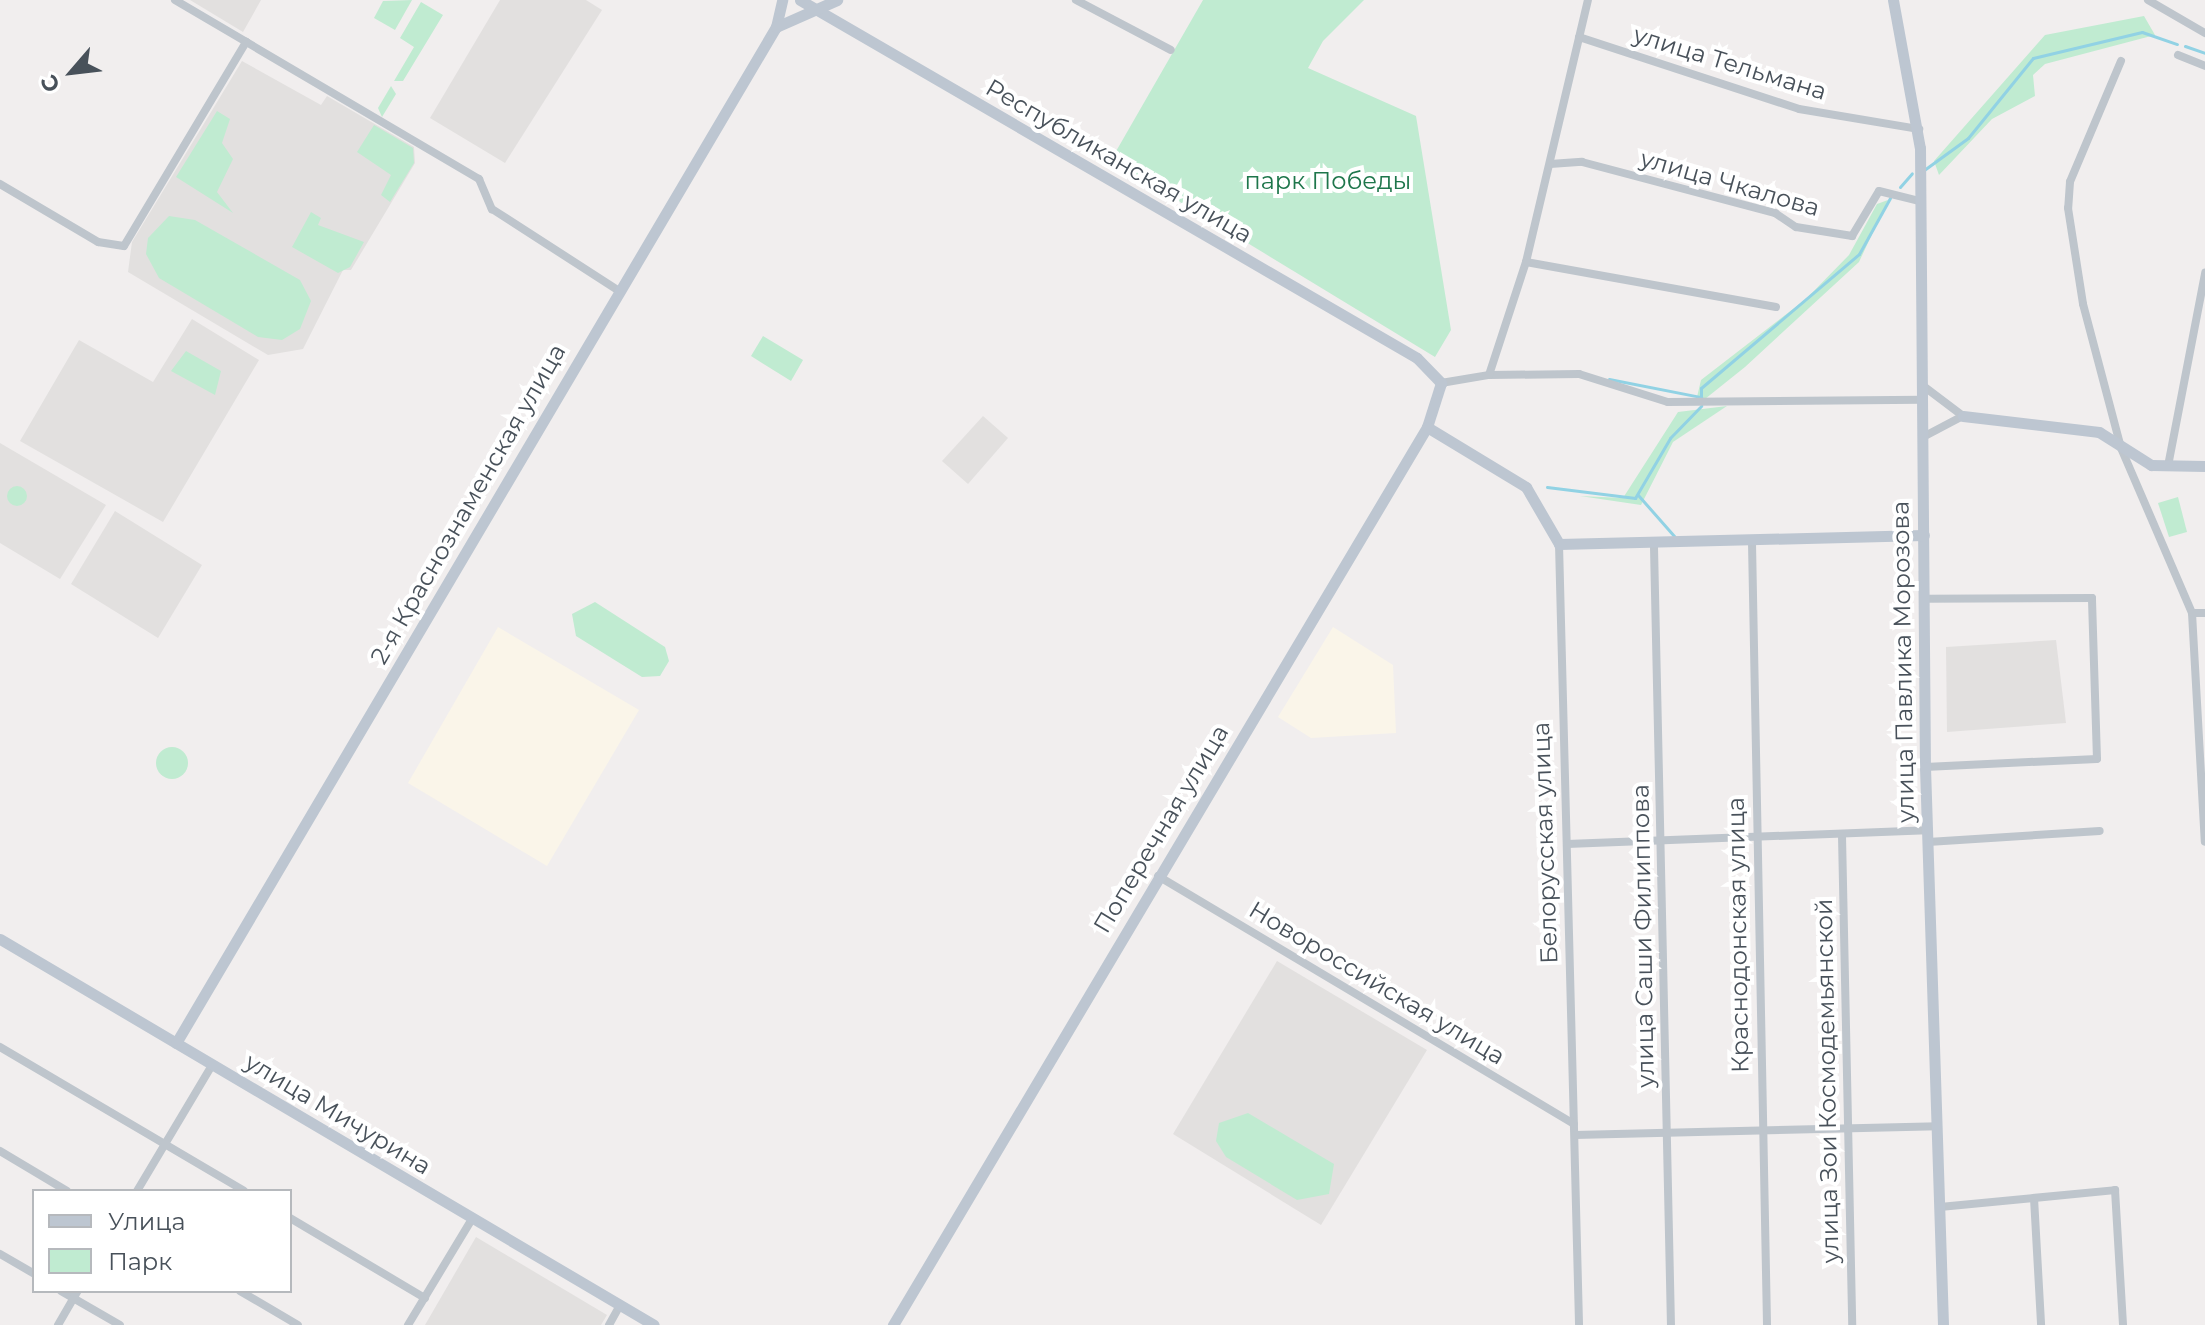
<!DOCTYPE html>
<html>
<head>
<meta charset="utf-8">
<style>
  body { margin:0 }
  #map { position:relative; width:2205px; height:1325px; overflow:hidden; background:#f1eeee; font-family:Montserrat,sans-serif }
  div>[style] { position:absolute }
  .commercial>* { inset:0; background:#faf5e9 }
  .education>* { inset:0; background:#e2e0df }
  .green>* { inset:0; background:#c0ebd1 }
  .round { border-radius:50% }
  .stream>* { height:3px; margin:-1.5px; padding:0 1.5px; transform-origin:1.5px; border-radius:1.5px; background:#91d2e4 }
  .street>* { height:8px; margin:-4px; padding:0 4px; transform-origin:4px; border-radius:4px; background:#bec5cc }
  .secondary>* { height:11px; margin:-5.5px; padding:0 5.5px; transform-origin:5.5px; border-radius:5.5px; background:#bdc6d1 }
  span { translate:-50% -50%; white-space:nowrap; text-align:center; line-height:1.15; -webkit-text-stroke:8px #fff; paint-order:stroke }
  .street-label { font-size:24px; color:#48515a }
  .park-label { font-size:24px; color:#1e764b }
  .legend { position:absolute; left:32px; top:1189px; width:260px; height:104px; box-sizing:border-box; background:#fff; border:2px solid #b6b9bd; margin:0; padding:10px 14px; list-style:none; font-size:24px; color:#48515a }
  .legend li { display:flex; align-items:center; gap:16px; height:40px }
  .legend b { width:40px; border:2px solid #b6b9bd }
  .north { position:absolute; left:32px; top:32px; width:80px; height:80px; -webkit-text-stroke:6px #fff; paint-order:stroke; rotate:242deg; font-size:22px; font-weight:700; line-height:32px; text-align:center; color:#48515a }
  .north::after { content:''; display:block; margin:auto; width:28px; height:36px; background:#48515a; clip-path:polygon(50% 0,100% 100%,50% 72%,0 100%) }
</style>
</head>
<body>
<div id="map">
  <div class="commercial">
    <i style="clip-path:polygon(498px 627px,639px 710px,547px 866px,408px 783px)"></i>
    <i style="clip-path:polygon(1333px 627px,1393px 665px,1396px 733px,1311px 738px,1278px 717px)"></i>
  </div>
  <div class="education">
    <i style="clip-path:polygon(190px 0,261px 0,243px 32px)"></i>
    <i style="clip-path:polygon(500px 0,586px 0,602px 10px,505px 163px,430px 118px)"></i>
    <i style="clip-path:polygon(242px 61px,321px 105px,327px 96px,414px 147px,415px 163px,351px 270px,343px 270px,303px 349px,268px 355px,128px 272px,132px 242px)"></i>
    <i style="clip-path:polygon(192px 319px,259px 360px,163px 522px,20px 441px,79px 340px,153px 382px)"></i>
    <i style="clip-path:polygon(983px 416px,1008px 438px,968px 484px,942px 461px)"></i>
    <i style="clip-path:polygon(0 443px,106px 505px,60px 579px,0 543px)"></i>
    <i style="clip-path:polygon(115px 511px,202px 565px,158px 638px,71px 584px)"></i>
    <i style="clip-path:polygon(2056px 640px,2066px 723px,1947px 732px,1946px 647px)"></i>
    <i style="clip-path:polygon(1277px 961px,1427px 1050px,1321px 1225px,1173px 1134px)"></i>
    <i style="clip-path:polygon(476px 1237px,607px 1315px,601px 1325px,425px 1325px)"></i>
  </div>
  <div class="green">
    <i style="clip-path:polygon(412px 0,395px 30px,374px 18px,383px 1px)"></i>
    <i style="clip-path:polygon(1203px 0,1364px 0,1323px 41px,1308px 68px,1416px 116px,1451px 330px,1435px 357px,1111px 160px)"></i>
    <i style="clip-path:polygon(421px 2px,443px 15px,403px 81px,394px 81px,414px 47px,400px 38px)"></i>
    <i style="clip-path:polygon(2144px 16px,2155px 35px,2045px 64px,2033px 75px,2035px 96px,1992px 119px,1939px 175px,1934px 161px,2045px 35px)"></i>
    <i style="clip-path:polygon(391px 86px,396px 94px,382px 117px,378px 108px)"></i>
    <i style="clip-path:polygon(217px 111px,230px 119px,222px 143px,233px 159px,217px 192px,233px 213px,176px 177px)"></i>
    <i style="clip-path:polygon(374px 125px,413px 148px,414px 163px,390px 202px,381px 195px,391px 175px,357px 152px)"></i>
    <i style="clip-path:polygon(1888px 200px,1859px 262px,1745px 367px,1705px 399px,1697px 397px,1701px 380px,1806px 299px,1849px 255px,1877px 204px)"></i>
    <i style="clip-path:polygon(311px 212px,321px 218px,318px 225px,364px 242px,350px 267px,338px 273px,292px 247px)"></i>
    <i style="clip-path:polygon(169px 216px,195px 220px,300px 280px,311px 301px,300px 329px,282px 340px,258px 337px,159px 278px,146px 254px,148px 238px)"></i>
    <i style="clip-path:polygon(763px 336px,803px 360px,791px 381px,751px 356px)"></i>
    <i style="clip-path:polygon(186px 351px,221px 371px,215px 395px,171px 371px)"></i>
    <i style="clip-path:polygon(1727px 406px,1673px 442px,1641px 505px,1580px 496px,1623px 498px,1678px 412px)"></i>
    <i class="round" style="left:7px;top:486px;width:20px;height:20px"></i>
    <i style="clip-path:polygon(2178px 497px,2187px 532px,2169px 537px,2158px 503px)"></i>
    <i style="clip-path:polygon(595px 602px,665px 647px,669px 661px,660px 676px,642px 677px,576px 636px,572px 614px)"></i>
    <i class="round" style="left:156px;top:747px;width:32px;height:32px"></i>
    <i style="clip-path:polygon(1248px 1113px,1334px 1164px,1329px 1194px,1297px 1200px,1226px 1157px,1216px 1141px,1219px 1123px)"></i>
  </div>
  <div class="stream">
    <i style="left:2185px;top:46px;width:21px;rotate:19deg"></i>
    <i style="left:1924px;top:170px;width:54px;rotate:-36deg"></i>
    <i style="left:1968px;top:138px;width:103px;rotate:-50.9deg"></i>
    <i style="left:2033px;top:58px;width:112px;rotate:-13.4deg"></i>
    <i style="left:2142px;top:32px;width:37px;rotate:19deg"></i>
    <i style="left:1900px;top:187px;width:18px;rotate:-49deg"></i>
    <i style="left:1609px;top:379px;width:94px;rotate:11.1deg"></i>
    <i style="left:1701px;top:398px;width:10px;rotate:-90deg"></i>
    <i style="left:1701px;top:388px;width:207px;rotate:-40.3deg"></i>
    <i style="left:1859px;top:254px;width:64px;rotate:-61deg"></i>
    <i style="left:1547px;top:487px;width:89px;rotate:7.1deg"></i>
    <i style="left:1635px;top:498px;width:69px;rotate:-59.7deg"></i>
    <i style="left:1670px;top:438px;width:45px;rotate:-45.9deg"></i>
    <i style="left:1638px;top:495px;width:55px;rotate:48.7deg"></i>
  </div>
  <div class="street">
    <i style="left:175px;top:0;width:353px;rotate:30.5deg"></i>
    <i style="left:479px;top:179px;width:33px;rotate:67deg"></i>
    <i style="left:492px;top:209px;width:151px;rotate:32.8deg"></i>
    <i style="left:1076px;top:0;width:107px;rotate:27.8deg"></i>
    <i style="left:2148px;top:0;width:66px;rotate:30.1deg"></i>
    <i style="left:1579px;top:37px;width:231px;rotate:18.1deg"></i>
    <i style="left:1799px;top:109px;width:122px;rotate:9.5deg"></i>
    <i style="left:2178px;top:55px;width:29px;rotate:22deg"></i>
    <i style="left:2121px;top:61px;width:131px;rotate:112.9deg"></i>
    <i style="left:2070px;top:182px;width:26px;rotate:94deg"></i>
    <i style="left:2068px;top:208px;width:97px;rotate:81.1deg"></i>
    <i style="left:2083px;top:304px;width:149px;rotate:75.2deg"></i>
    <i style="left:2121px;top:448px;width:180px;rotate:66.7deg"></i>
    <i style="left:2192px;top:613px;width:229px;rotate:86.8deg"></i>
    <i style="left:1550px;top:164px;width:32px;rotate:-4deg"></i>
    <i style="left:1582px;top:162px;width:200px;rotate:14.8deg"></i>
    <i style="left:1775px;top:213px;width:25px;rotate:34deg"></i>
    <i style="left:1796px;top:227px;width:57px;rotate:9.1deg"></i>
    <i style="left:1852px;top:236px;width:52px;rotate:-59deg"></i>
    <i style="left:1879px;top:191px;width:41px;rotate:14deg"></i>
    <i style="left:0;top:184px;width:114px;rotate:30.6deg"></i>
    <i style="left:98px;top:242px;width:26px;rotate:9deg"></i>
    <i style="left:124px;top:246px;width:238px;rotate:-59.1deg"></i>
    <i style="left:1526px;top:262px;width:254px;rotate:10.2deg"></i>
    <i style="left:1489px;top:375px;width:90px;rotate:-0.6deg"></i>
    <i style="left:1579px;top:374px;width:93px;rotate:17.5deg"></i>
    <i style="left:1668px;top:402px;width:254px;rotate:-0.5deg"></i>
    <i style="left:1441px;top:383px;width:49px;rotate:-9.5deg"></i>
    <i style="left:1489px;top:375px;width:119px;rotate:-71.9deg"></i>
    <i style="left:1526px;top:262px;width:269px;rotate:-76.7deg"></i>
    <i style="left:1922px;top:385px;width:51px;rotate:37.1deg"></i>
    <i style="left:1923px;top:437px;width:45px;rotate:-27.7deg"></i>
    <i style="left:2168px;top:466px;width:197px;rotate:-79.1deg"></i>
    <i style="left:1752px;top:543px;width:782px;rotate:88.9deg"></i>
    <i style="left:1559px;top:544px;width:781px;rotate:88.53deg"></i>
    <i style="left:1654px;top:547px;width:778px;rotate:88.75deg"></i>
    <i style="left:2192px;top:613px;width:13px"></i>
    <i style="left:1925px;top:767px;width:172px;rotate:-2.7deg"></i>
    <i style="left:2097px;top:759px;width:161px;rotate:-91.8deg"></i>
    <i style="left:2092px;top:598px;width:167px;rotate:179.7deg"></i>
    <i style="left:1842px;top:836px;width:489px;rotate:88.8deg"></i>
    <i style="left:1928px;top:842px;width:172px;rotate:-3.7deg"></i>
    <i style="left:1567px;top:844px;width:360px;rotate:-2.2deg"></i>
    <i style="left:1158px;top:876px;width:484px;rotate:30.8deg"></i>
    <i style="left:0;top:1047px;width:283px;rotate:30.5deg"></i>
    <i style="left:1575px;top:1135px;width:363px;rotate:-1.4deg"></i>
    <i style="left:0;top:1151px;width:78px;rotate:30.8deg"></i>
    <i style="left:137px;top:1191px;width:147px;rotate:-59.2deg"></i>
    <i style="left:2034px;top:1198px;width:127px;rotate:86.8deg"></i>
    <i style="left:1940px;top:1207px;width:176px;rotate:-5.5deg"></i>
    <i style="left:2115px;top:1190px;width:135px;rotate:86.6deg"></i>
    <i style="left:290px;top:1218px;width:157px;rotate:30.7deg"></i>
    <i style="left:0;top:1254px;width:39px;rotate:30deg"></i>
    <i style="left:61px;top:1291px;width:68px;rotate:30deg"></i>
    <i style="left:240px;top:1291px;width:67px;rotate:30.4deg"></i>
    <i style="left:58px;top:1325px;width:39px;rotate:-60deg"></i>
    <i style="left:408px;top:1325px;width:124px;rotate:-58.9deg"></i>
    <i style="left:609px;top:1325px;width:23px;rotate:-61deg"></i>
  </div>
  <div class="secondary">
    <i style="left:800px;top:0;width:713px;rotate:30.12deg"></i>
    <i style="left:1417px;top:358px;width:35px;rotate:46deg"></i>
    <i style="left:1441px;top:383px;width:46px;rotate:107.7deg"></i>
    <i style="left:1427px;top:427px;width:1045px;rotate:120.74deg"></i>
    <i style="left:1893px;top:0;width:150px;rotate:79.7deg"></i>
    <i style="left:1920px;top:148px;width:619px;rotate:89.54deg"></i>
    <i style="left:1925px;top:767px;width:558px;rotate:88.15deg"></i>
    <i style="left:776px;top:27px;width:28px;rotate:-77deg"></i>
    <i style="left:1963px;top:416px;width:137px;rotate:6.7deg"></i>
    <i style="left:2099px;top:432px;width:62px;rotate:32.4deg"></i>
    <i style="left:2151px;top:465px;width:54px;rotate:1.1deg"></i>
    <i style="left:1427px;top:427px;width:116px;rotate:31.2deg"></i>
    <i style="left:1526px;top:487px;width:66px;rotate:59.9deg"></i>
    <i style="left:1559px;top:544px;width:365px;rotate:-1.4deg"></i>
    <i style="left:0;top:939px;width:759px;rotate:30.55deg"></i>
    <i style="left:176px;top:1043px;width:1180px;rotate:-59.44deg"></i>
    <i style="left:776px;top:27px;width:67px;rotate:-23.9deg"></i>
  </div>
  <div class="street-label">
    <span style="left:1730px;top:63px;rotate:17deg">улица Тельмана</span>
    <span style="left:1119px;top:161px;rotate:30deg">Республиканская улица</span>
    <span style="left:1730px;top:183px;rotate:16deg">улица Чкалова</span>
    <span style="left:468px;top:504px;rotate:-60deg">2-я Краснознаменская улица</span>
    <span style="left:1903px;top:662px;rotate:-91deg">улица Павлика Морозова</span>
    <span style="left:1161px;top:829px;rotate:-59deg">Поперечная улица</span>
    <span style="left:1545px;top:843px;rotate:-92deg">Белорусская улица</span>
    <span style="left:1738px;top:935px;rotate:-91deg">Краснодонская улица</span>
    <span style="left:1643px;top:936px;rotate:-91deg">улица Саши Филиппова</span>
    <span style="left:1377px;top:983px;rotate:31deg">Новороссийская улица</span>
    <span style="left:1827px;top:1081px;rotate:-91deg">улица Зои Космодемьянской</span>
    <span style="left:338px;top:1114px;rotate:31deg">улица Мичурина</span>
  </div>
  <div class="park-label">
    <span style="left:1328px;top:181px">парк Победы</span>
  </div>
  <ul class="legend">
  <li><b style="height:10px;background:#bdc6d1"></b>Улица</li>
  <li><b style="height:22px;background:#c0ebd1"></b>Парк</li>
  </ul>
  <div class="north">С</div>
</div>
</body>
</html>
